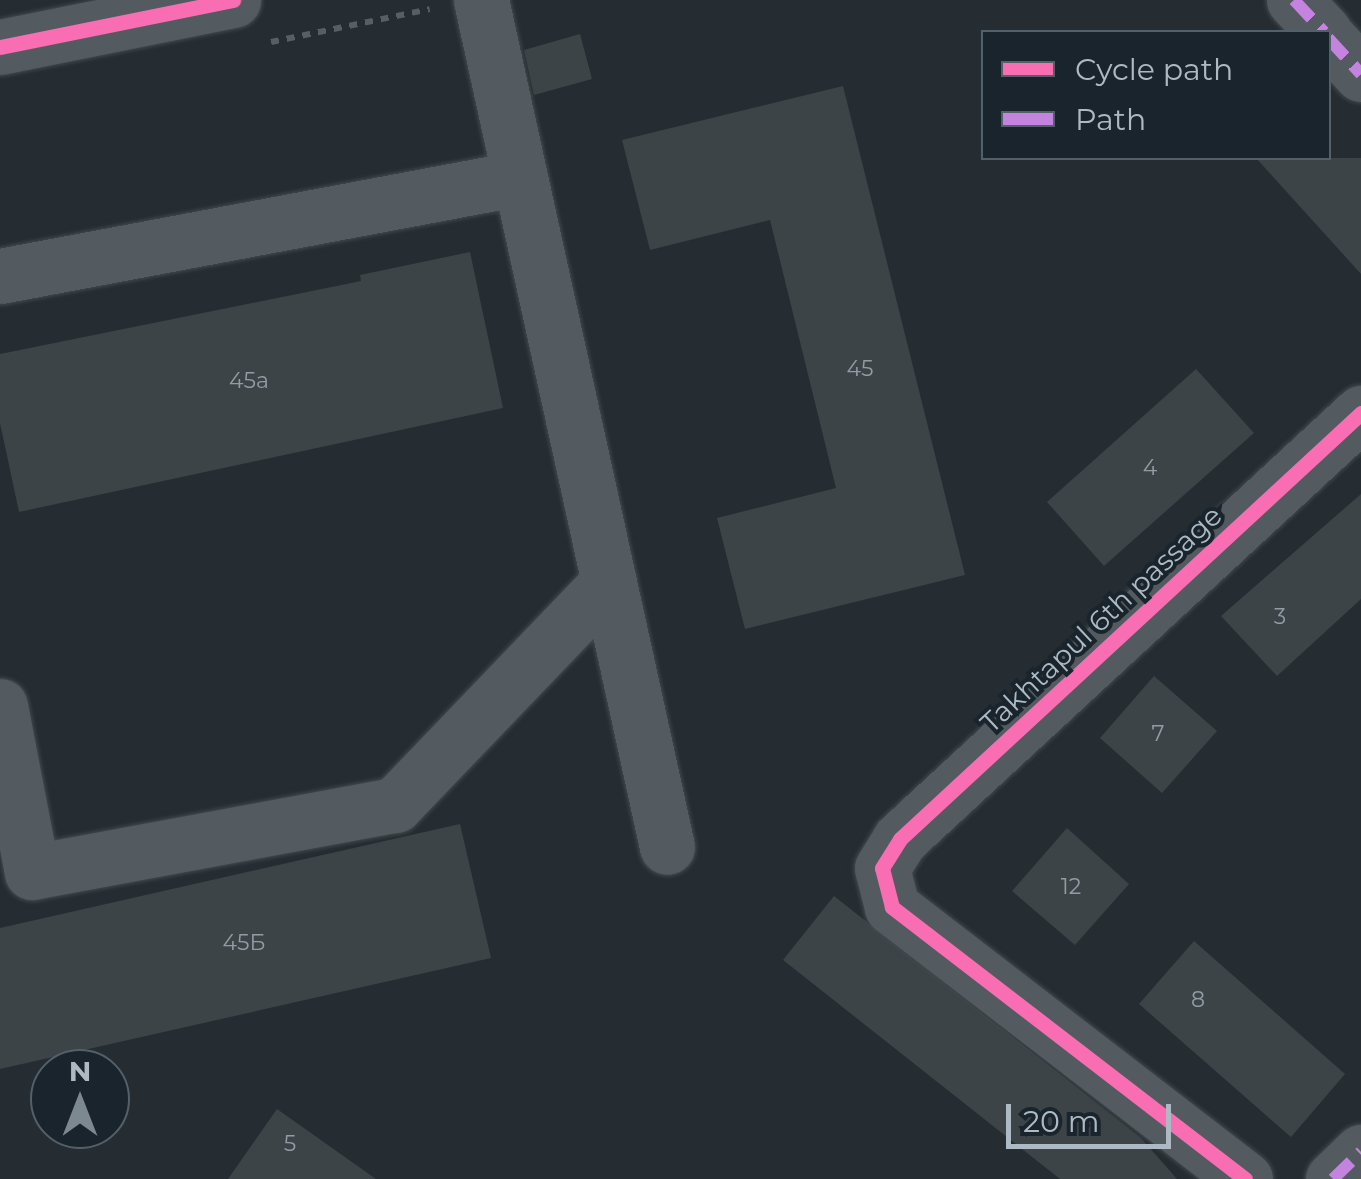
<!DOCTYPE html>
<html>
<head>
<meta charset="utf-8">
<style>
  body { margin:0 }
  #map { position:relative; width:1361px; height:1179px; overflow:hidden; background:#252d32; font-family:Montserrat,sans-serif }
  div>[style] { position:absolute }
  .building>* { inset:0; background:#3d4448 }
  .path>* { height:6px; margin-top:-3px; transform-origin:0; background:repeating-linear-gradient(90deg,#585f63 0 8px,transparent 0 16px) }
  .roads { filter:drop-shadow(0 0 2px #42494c) drop-shadow(0 0 2px #42494c) }
  .minor>* { height:55px; margin:-27.5px; padding:0 27.5px; transform-origin:27.5px; border-radius:27.5px; background:#545b60 }
  .quiet>* { height:12px; margin-top:-6px; transform-origin:0; background:repeating-linear-gradient(90deg,#c483df 0 25px,transparent 0 37px) }
  .cycleway>* { height:15px; margin:-7.5px; padding:0 7.5px; transform-origin:7.5px; border-radius:7.5px; background:#f96db3 }
  span { translate:-50% -50%; white-space:nowrap; text-align:center; line-height:1.15; -webkit-text-stroke:8px #19242c; paint-order:stroke }
  .number-label { font-size:22px; color:#919ca5 }
  .number-label span { -webkit-text-stroke-width:0 }
  .street-label { font-size:28px; color:#adbac4 }
  .legend { position:absolute; left:981px; top:30px; width:350px; height:130px; box-sizing:border-box; background:#19242c; border:2px solid #546069; margin:0; padding:12px 18px; list-style:none; font-size:30px; color:#adbac4 }
  .legend li { display:flex; align-items:center; gap:20px; height:50px }
  .legend b { width:50px; border:2px solid #546069 }
  .north { position:absolute; left:30px; top:1049px; width:100px; height:100px; box-sizing:border-box; background:#19242c; border:2px solid #546069; border-radius:50%; rotate:0deg; font-size:28px; font-weight:700; line-height:40px; text-align:center; color:#adbac4 }
  .north::after { content:''; display:block; margin:auto; width:35px; height:45px; background:#7d8991; clip-path:polygon(50% 0,100% 100%,50% 72%,0 100%) }
  .scale { position:absolute; left:1006px; top:1104px; width:165px; height:45px; box-sizing:border-box; border:5px solid #adbac4; border-top:0; padding-left:12px; font-size:30px; line-height:35px; white-space:nowrap; color:#adbac4; -webkit-text-stroke:8px #19242c; paint-order:stroke }
</style>
</head>
<body>
<div id="map">
  <div class="building">
    <i style="clip-path:polygon(580px 34px,592px 79px,534px 95px,524px 50px)"></i>
    <i style="clip-path:polygon(843px 86px,965px 575px,745px 629px,717px 518px,836px 488px,770px 220px,650px 250px,622px 140px)"></i>
    <i style="clip-path:polygon(1256px 158px,1361px 158px,1361px 274px)"></i>
    <i style="clip-path:polygon(470px 252px,503px 408px,19px 512px,0 423px,0 354px,361px 281px,360px 275px)"></i>
    <i style="clip-path:polygon(1196px 369px,1254px 433px,1104px 566px,1047px 502px)"></i>
    <i style="clip-path:polygon(1361px 494px,1361px 599px,1277px 676px,1221px 616px)"></i>
    <i style="clip-path:polygon(1154px 676px,1217px 731px,1162px 793px,1100px 738px)"></i>
    <i style="clip-path:polygon(460px 824px,491px 958px,0 1069px,0 928px)"></i>
    <i style="clip-path:polygon(1067px 828px,1129px 884px,1075px 945px,1012px 891px)"></i>
    <i style="clip-path:polygon(834px 896px,1141px 1138px,1177px 1179px,1060px 1179px,783px 960px)"></i>
    <i style="clip-path:polygon(1194px 941px,1345px 1074px,1291px 1137px,1139px 1004px)"></i>
    <i style="clip-path:polygon(277px 1109px,376px 1179px,228px 1179px)"></i>
  </div>
  <div class="path">
    <i style="left:271px;top:42px;width:162px;rotate:-11.7deg"></i>
  </div>
  <div class="roads">
    <div class="minor">
      <i style="left:481px;top:0;width:867px;rotate:77.61deg"></i>
      <i style="left:1294px;top:0;width:44px;rotate:46.8deg"></i>
      <i style="left:1328px;top:38px;width:49px;rotate:47.5deg"></i>
      <i style="left:0;top:47px;width:238px;rotate:-11.4deg"></i>
      <i style="left:0;top:276px;width:529px;rotate:-10.67deg"></i>
      <i style="left:0;top:706px;width:169px;rotate:79.1deg"></i>
      <i style="left:32px;top:872px;width:369px;rotate:-10.5deg"></i>
      <i style="left:395px;top:805px;width:309px;rotate:-46.2deg"></i>
      <i style="left:1245px;top:1179px;width:446px;rotate:-142.4deg"></i>
      <i style="left:892px;top:907px;width:40px;rotate:-104.4deg"></i>
      <i style="left:882px;top:868px;width:34px;rotate:-58deg"></i>
      <i style="left:900px;top:839px;width:628px;rotate:-42.74deg"></i>
      <i style="left:1333px;top:1179px;width:39px;rotate:-44deg"></i>
    </div>
  </div>
  <div class="quiet">
    <i style="left:1294px;top:0;width:44px;rotate:46.8deg"></i>
    <i style="left:1328px;top:38px;width:49px;rotate:47.5deg"></i>
    <i style="left:1333px;top:1179px;width:39px;rotate:-44deg"></i>
  </div>
  <div class="cycleway">
    <i style="left:0;top:47px;width:238px;rotate:-11.4deg"></i>
    <i style="left:1245px;top:1179px;width:446px;rotate:-142.4deg"></i>
    <i style="left:892px;top:907px;width:40px;rotate:-104.4deg"></i>
    <i style="left:882px;top:868px;width:34px;rotate:-58deg"></i>
    <i style="left:900px;top:839px;width:628px;rotate:-42.74deg"></i>
  </div>
  <div class="number-label">
    <span style="left:860px;top:369px">45</span>
    <span style="left:249px;top:381px">45a</span>
    <span style="left:1150px;top:468px">4</span>
    <span style="left:1280px;top:617px">3</span>
    <span style="left:1158px;top:734px">7</span>
    <span style="left:1071px;top:887px">12</span>
    <span style="left:244px;top:943px">45Б</span>
    <span style="left:1198px;top:1000px">8</span>
    <span style="left:290px;top:1144px">5</span>
  </div>
  <div class="street-label">
    <span style="left:1101px;top:619px;rotate:-43deg">Takhtapul 6th passage</span>
  </div>
  <ul class="legend">
  <li><b style="height:12px;background:#f96db3"></b>Cycle path</li>
  <li><b style="height:12px;background:#c483df"></b>Path</li>
  </ul>
  <div class="north">N</div>
  <div class="scale">20 m</div>
</div>
</body>
</html>
